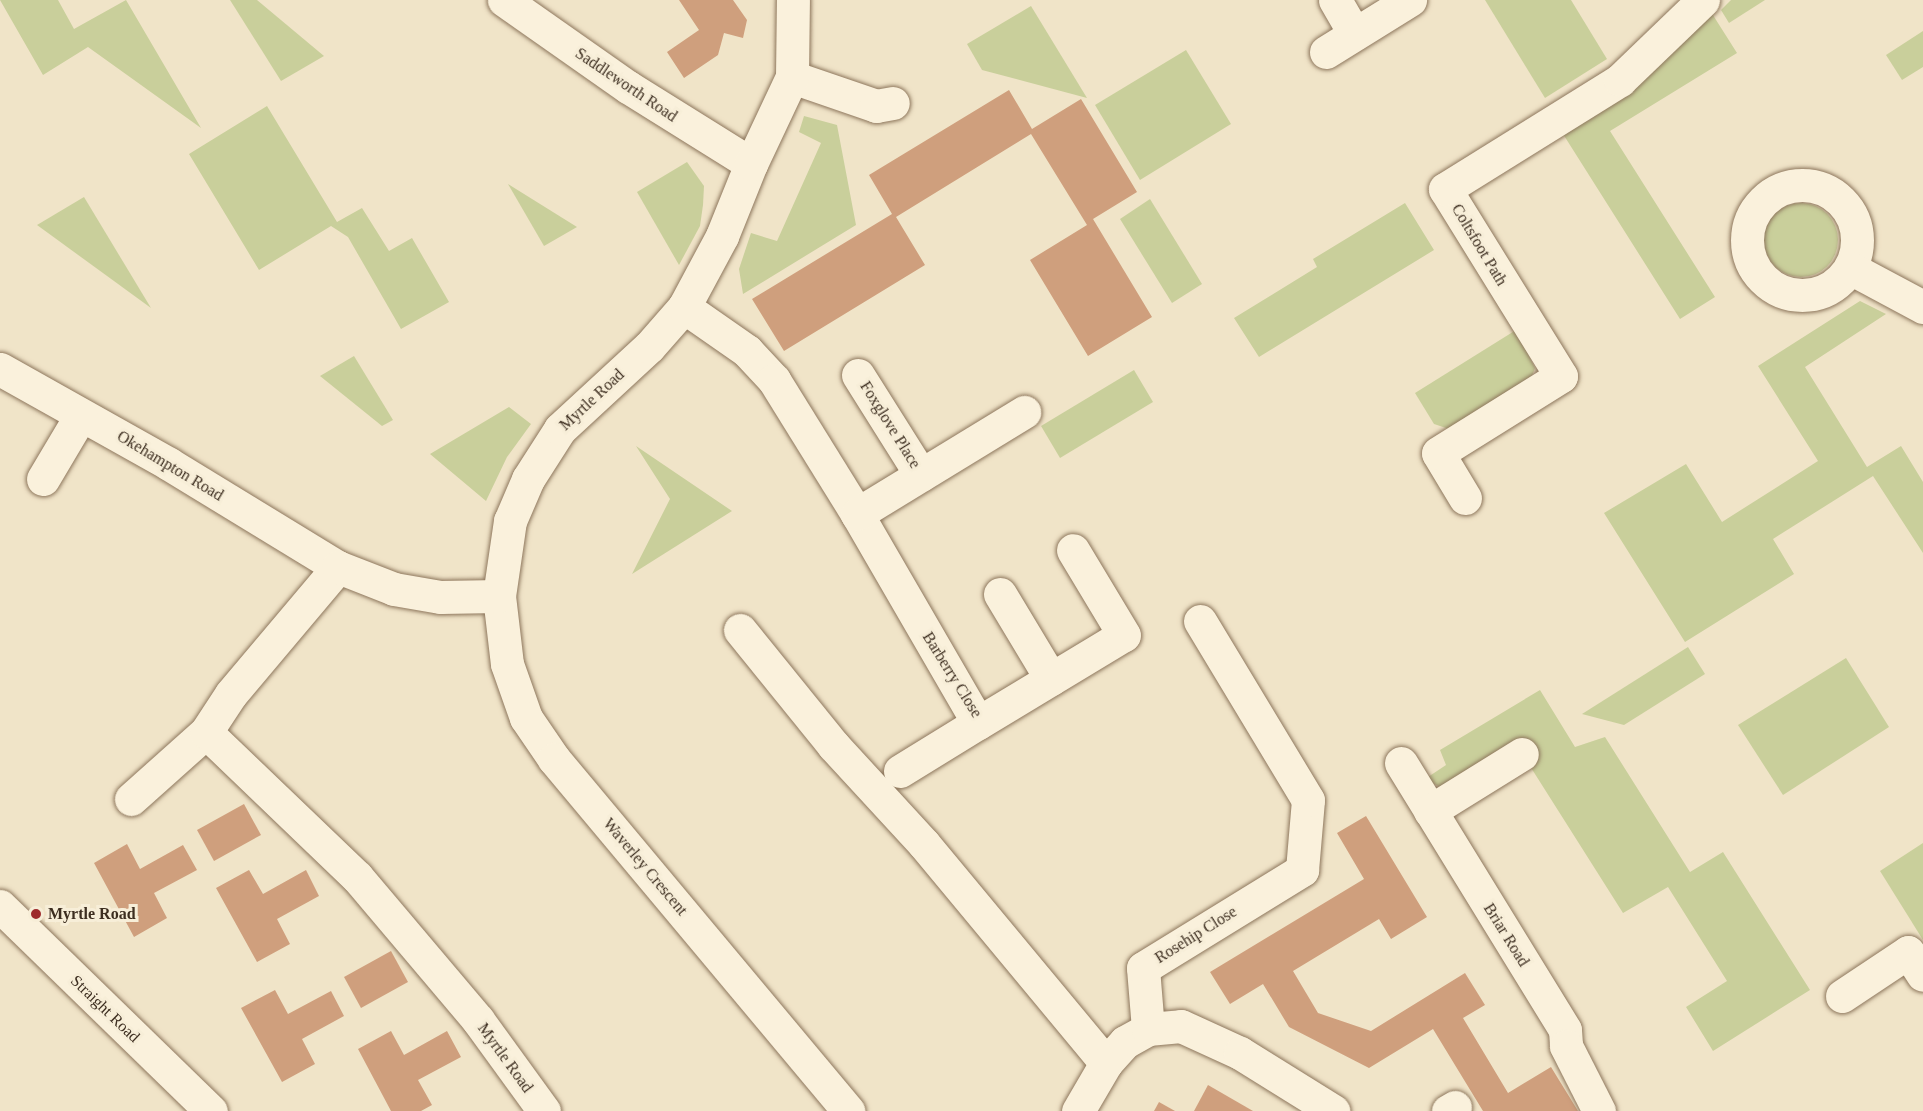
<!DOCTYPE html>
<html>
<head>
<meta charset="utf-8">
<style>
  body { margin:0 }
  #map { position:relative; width:1923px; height:1111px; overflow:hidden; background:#f0e4c8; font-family:"Times New Roman",serif }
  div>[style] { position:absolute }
  .green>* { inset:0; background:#c9cf9b }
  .round { border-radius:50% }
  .building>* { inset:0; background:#cf9f7d }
  .roads { filter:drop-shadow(0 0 2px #8d765c) drop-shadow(0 0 2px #8d765c) }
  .minor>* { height:33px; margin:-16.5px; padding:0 16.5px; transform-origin:16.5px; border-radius:16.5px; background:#faf1dc }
  .minor>.ring { margin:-16.5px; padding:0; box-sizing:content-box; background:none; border:33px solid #faf1dc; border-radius:50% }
  .dots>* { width:16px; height:16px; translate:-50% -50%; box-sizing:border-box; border:3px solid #f7eed8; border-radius:50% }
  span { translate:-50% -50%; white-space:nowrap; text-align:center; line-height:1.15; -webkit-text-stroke:6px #f7eed8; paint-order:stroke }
  .street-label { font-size:16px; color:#3d2e20 }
  .poi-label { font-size:16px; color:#3d2e20; font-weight:700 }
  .left { translate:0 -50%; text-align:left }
</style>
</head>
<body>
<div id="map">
  <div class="green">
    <i style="clip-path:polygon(0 0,58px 0,74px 29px,126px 0,201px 128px,88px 47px,43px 75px)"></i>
    <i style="clip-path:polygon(230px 0,257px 0,324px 56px,281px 81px)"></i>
    <i style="clip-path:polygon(1485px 0,1571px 0,1607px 59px,1545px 98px)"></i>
    <i style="clip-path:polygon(1731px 0,1765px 0,1729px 23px,1721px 10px)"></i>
    <i style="clip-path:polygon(1031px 6px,1087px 98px,982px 70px,967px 44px)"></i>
    <i style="clip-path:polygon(1711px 12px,1737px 53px,1610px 131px,1715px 297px,1680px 319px,1563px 134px,1628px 93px)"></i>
    <i style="clip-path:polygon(1923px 31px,1923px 67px,1902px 80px,1886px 55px)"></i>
    <i style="clip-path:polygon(1186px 50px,1231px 124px,1140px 180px,1095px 105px)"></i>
    <i style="clip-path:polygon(267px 106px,337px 222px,362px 208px,389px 251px,412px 238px,449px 302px,401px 329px,348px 237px,331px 226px,259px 270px,189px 154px)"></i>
    <i style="clip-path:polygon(804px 116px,837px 125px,856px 225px,743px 294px,739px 269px,751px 233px,777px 241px,821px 143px,799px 132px)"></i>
    <i style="clip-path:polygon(687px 162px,704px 186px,703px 205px,700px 226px,679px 265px,637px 192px)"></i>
    <i style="clip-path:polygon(508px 184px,577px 227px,544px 246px)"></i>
    <i style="clip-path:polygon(84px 197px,151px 308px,37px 225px)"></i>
    <i style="clip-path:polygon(1150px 199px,1202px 284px,1172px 303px,1120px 219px)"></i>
    <i class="round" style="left:1764px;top:203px;width:74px;height:74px"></i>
    <i style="clip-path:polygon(1405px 203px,1434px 250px,1259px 357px,1234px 318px,1317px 267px,1313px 259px)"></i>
    <i style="clip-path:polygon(1860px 301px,1886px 314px,1805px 367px,1867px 467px,1901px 446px,1923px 482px,1923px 553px,1873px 476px,1773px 539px,1794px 574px,1685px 642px,1604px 513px,1686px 464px,1722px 522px,1818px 461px,1758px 366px)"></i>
    <i style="clip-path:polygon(1516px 330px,1535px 368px,1529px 384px,1455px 431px,1434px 424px,1415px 393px)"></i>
    <i style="clip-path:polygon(354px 356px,393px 420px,382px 426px,320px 376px)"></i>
    <i style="clip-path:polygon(1134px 370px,1153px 402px,1060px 458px,1041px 426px)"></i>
    <i style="clip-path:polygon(509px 407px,531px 424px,507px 457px,486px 501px,430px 454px)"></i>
    <i style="clip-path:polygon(636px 446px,732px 511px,632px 574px,670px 499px)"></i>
    <i style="clip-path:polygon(1688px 647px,1705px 674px,1624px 725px,1582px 714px)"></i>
    <i style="clip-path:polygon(1846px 658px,1889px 727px,1783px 795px,1738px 725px)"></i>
    <i style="clip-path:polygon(1540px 690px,1575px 747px,1605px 737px,1690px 872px,1723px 852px,1810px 990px,1713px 1051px,1686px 1007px,1727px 981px,1668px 887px,1623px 913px,1516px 744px,1442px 788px,1425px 779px,1446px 765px,1440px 750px)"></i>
    <i style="clip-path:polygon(1923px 843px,1923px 940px,1880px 871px)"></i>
  </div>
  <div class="building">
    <i style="clip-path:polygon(679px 0,733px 0,747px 20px,743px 38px,724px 33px,718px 55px,684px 78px,667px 52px,699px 30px)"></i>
    <i style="clip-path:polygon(1009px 90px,1032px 129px,1081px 99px,1137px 192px,1093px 219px,1152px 317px,1088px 356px,1030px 260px,1087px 225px,1031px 134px,896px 217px,925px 265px,784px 351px,752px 299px,892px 214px,869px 175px)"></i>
    <i style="clip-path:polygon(244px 804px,261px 835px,214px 861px,197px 830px)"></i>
    <i style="clip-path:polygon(1366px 816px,1427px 917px,1391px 939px,1379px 919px,1293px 971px,1318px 1013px,1371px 1031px,1465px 973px,1485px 1005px,1463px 1018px,1508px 1093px,1551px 1067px,1578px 1111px,1483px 1111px,1433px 1029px,1369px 1068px,1289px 1027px,1263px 984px,1230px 1004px,1210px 972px,1364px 879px,1337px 833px)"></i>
    <i style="clip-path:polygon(127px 844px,140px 869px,183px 845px,197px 870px,154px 893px,167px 918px,134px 937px,94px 863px)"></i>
    <i style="clip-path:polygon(249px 870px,263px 894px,306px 870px,319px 896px,277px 919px,290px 944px,257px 962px,216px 888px)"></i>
    <i style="clip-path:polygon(391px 951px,408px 982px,361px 1008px,344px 977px)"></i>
    <i style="clip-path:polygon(275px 990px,288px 1014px,331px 991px,344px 1016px,302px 1039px,315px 1064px,282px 1082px,241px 1008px)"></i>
    <i style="clip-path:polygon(391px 1031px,404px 1055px,447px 1031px,461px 1057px,418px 1080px,432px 1105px,421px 1111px,391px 1111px,358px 1049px)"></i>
    <i style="clip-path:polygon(1208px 1085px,1253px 1111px,1194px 1111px)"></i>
    <i style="clip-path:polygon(1159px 1102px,1175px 1111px,1154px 1111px)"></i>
  </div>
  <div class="roads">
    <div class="minor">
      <i style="left:504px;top:0;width:151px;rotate:35.1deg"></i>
      <i style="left:628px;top:87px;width:145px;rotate:32deg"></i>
      <i style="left:1335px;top:0;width:39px;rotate:60deg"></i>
      <i style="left:1326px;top:52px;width:99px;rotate:-31.8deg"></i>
      <i style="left:792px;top:77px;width:89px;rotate:19deg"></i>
      <i style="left:876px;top:106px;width:17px;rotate:-10deg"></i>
      <i class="ring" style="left:1747px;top:185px;width:77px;height:77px"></i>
      <i style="left:1850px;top:268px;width:83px;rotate:28.1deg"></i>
      <i style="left:684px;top:307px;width:77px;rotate:34.9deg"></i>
      <i style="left:747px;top:351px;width:40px;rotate:47deg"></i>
      <i style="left:774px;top:380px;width:158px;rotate:58.2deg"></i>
      <i style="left:857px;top:514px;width:241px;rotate:59.9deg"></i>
      <i style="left:978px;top:723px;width:170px;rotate:-31.1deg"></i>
      <i style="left:1124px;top:635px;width:99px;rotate:-121deg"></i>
      <i style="left:0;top:369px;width:194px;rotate:29.3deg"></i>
      <i style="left:169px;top:464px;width:198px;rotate:31.4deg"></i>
      <i style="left:858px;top:375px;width:118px;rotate:57.8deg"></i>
      <i style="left:43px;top:479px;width:74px;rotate:-59.3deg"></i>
      <i style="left:1465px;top:498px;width:52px;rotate:-121deg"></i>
      <i style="left:1438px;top:453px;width:145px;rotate:-32deg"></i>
      <i style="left:1561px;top:376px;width:220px;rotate:-121.8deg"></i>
      <i style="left:1445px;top:189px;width:206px;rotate:-31.9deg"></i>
      <i style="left:1620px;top:80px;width:115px;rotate:-43.9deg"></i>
      <i style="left:857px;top:514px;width:196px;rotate:-31.4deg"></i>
      <i style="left:1000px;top:594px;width:99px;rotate:59deg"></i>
      <i style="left:499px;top:596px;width:68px;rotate:83.3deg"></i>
      <i style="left:507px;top:664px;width:57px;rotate:70.6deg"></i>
      <i style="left:526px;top:718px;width:50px;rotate:55.7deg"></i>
      <i style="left:554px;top:759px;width:459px;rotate:50.1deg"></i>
      <i style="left:740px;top:630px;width:148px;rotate:51deg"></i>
      <i style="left:833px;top:745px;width:134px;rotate:47.4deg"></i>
      <i style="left:924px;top:844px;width:285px;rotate:50.3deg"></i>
      <i style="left:1401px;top:763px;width:313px;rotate:58.4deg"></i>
      <i style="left:1565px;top:1030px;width:16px;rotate:86deg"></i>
      <i style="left:1566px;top:1046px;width:73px;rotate:63.1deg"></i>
      <i style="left:900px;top:771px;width:92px;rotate:-31.6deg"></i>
      <i style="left:131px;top:799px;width:101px;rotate:-41.8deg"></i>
      <i style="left:1430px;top:811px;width:108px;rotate:-31.8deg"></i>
      <i style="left:0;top:906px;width:294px;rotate:44.2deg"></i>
      <i style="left:1842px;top:996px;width:79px;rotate:-33.7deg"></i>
      <i style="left:1908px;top:952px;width:27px;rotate:57deg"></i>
      <i style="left:1148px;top:1029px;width:61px;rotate:-94.7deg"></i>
      <i style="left:1143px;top:968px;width:187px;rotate:-31.6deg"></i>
      <i style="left:1302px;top:870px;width:70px;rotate:-85.1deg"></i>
      <i style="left:1308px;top:800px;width:209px;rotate:-121.1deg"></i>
      <i style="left:544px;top:1111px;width:112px;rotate:-126deg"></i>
      <i style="left:478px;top:1020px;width:187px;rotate:-130.2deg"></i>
      <i style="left:357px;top:877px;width:209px;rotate:-136.2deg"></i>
      <i style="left:206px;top:732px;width:45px;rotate:-56.7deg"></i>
      <i style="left:231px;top:694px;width:166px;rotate:-49.9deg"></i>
      <i style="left:338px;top:567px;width:60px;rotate:21.4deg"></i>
      <i style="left:394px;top:589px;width:47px;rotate:9.9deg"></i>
      <i style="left:440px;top:597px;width:59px;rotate:-1deg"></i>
      <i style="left:499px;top:596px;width:76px;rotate:-81.7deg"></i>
      <i style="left:510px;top:521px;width:46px;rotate:-66.8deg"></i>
      <i style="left:528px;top:479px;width:59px;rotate:-57.4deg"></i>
      <i style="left:560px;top:429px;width:121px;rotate:-42.7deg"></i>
      <i style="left:649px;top:347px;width:53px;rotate:-48.8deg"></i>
      <i style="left:684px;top:307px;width:81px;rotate:-61.8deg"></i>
      <i style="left:722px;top:236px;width:78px;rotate:-68.1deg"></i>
      <i style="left:751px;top:164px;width:96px;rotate:-64.8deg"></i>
      <i style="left:792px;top:77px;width:77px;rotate:-89.3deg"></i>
      <i style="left:1078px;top:1111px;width:56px;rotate:-59.7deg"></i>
      <i style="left:1106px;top:1063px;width:28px;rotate:-48deg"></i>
      <i style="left:1125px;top:1042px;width:26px;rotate:-29deg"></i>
      <i style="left:1148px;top:1029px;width:33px;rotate:-5deg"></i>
      <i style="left:1181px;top:1026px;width:65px;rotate:24.6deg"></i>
      <i style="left:1240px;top:1053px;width:110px;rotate:31.9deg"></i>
      <i style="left:1448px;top:1111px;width:8px;rotate:-30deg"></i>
    </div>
  </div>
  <div class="dots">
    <i style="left:36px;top:914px;background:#9e2a2b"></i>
  </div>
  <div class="street-label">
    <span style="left:626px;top:85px;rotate:34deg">Saddleworth Road</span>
    <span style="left:1479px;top:245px;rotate:59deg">Coltsfoot Path</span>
    <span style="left:592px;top:400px;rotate:-43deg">Myrtle Road</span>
    <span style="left:890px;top:425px;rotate:58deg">Foxglove Place</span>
    <span style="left:170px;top:466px;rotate:31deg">Okehampton Road</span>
    <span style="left:952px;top:675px;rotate:58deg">Barberry Close</span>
    <span style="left:645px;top:867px;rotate:50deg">Waverley Crescent</span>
    <span style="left:1196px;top:935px;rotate:-32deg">Rosehip Close</span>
    <span style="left:1506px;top:935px;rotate:58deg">Briar Road</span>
    <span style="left:105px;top:1009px;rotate:44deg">Straight Road</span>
    <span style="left:505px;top:1058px;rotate:54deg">Myrtle Road</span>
  </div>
  <div class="poi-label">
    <span class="left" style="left:48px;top:914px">Myrtle Road</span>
  </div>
</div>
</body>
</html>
